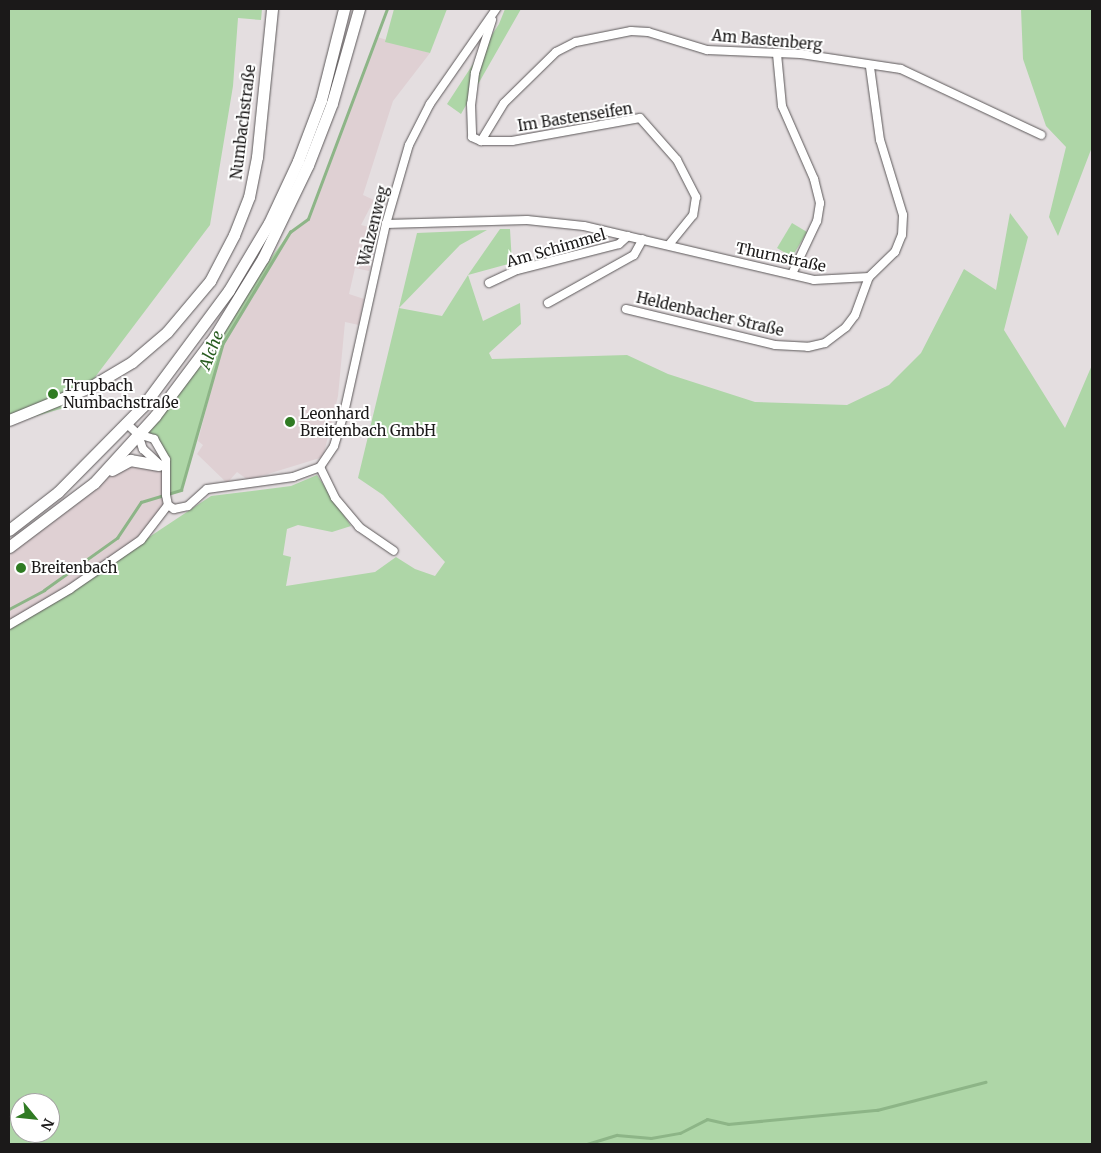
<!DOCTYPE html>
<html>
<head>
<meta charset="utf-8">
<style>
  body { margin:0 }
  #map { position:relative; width:1101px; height:1153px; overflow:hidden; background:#e4dee0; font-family:Merriweather,serif }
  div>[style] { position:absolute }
  .built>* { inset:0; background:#dfd0d3 }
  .green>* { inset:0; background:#aed6a7 }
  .stream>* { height:2.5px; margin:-1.25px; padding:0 1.25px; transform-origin:1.25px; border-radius:1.25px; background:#8db587 }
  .roads { filter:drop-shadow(0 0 1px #5c5859) drop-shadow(0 0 1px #5c5859) }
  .street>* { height:8px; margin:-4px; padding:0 4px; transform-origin:4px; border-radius:4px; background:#fff }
  .secondary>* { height:11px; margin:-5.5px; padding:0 5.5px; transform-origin:5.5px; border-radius:5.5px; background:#fff }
  .dots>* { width:14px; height:14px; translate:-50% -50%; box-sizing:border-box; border:2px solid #fff; border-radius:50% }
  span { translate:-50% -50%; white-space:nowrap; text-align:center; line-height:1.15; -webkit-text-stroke:4px #fff; paint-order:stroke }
  .street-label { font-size:15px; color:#1b1919 }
  .poi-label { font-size:15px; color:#1b1919 }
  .left { translate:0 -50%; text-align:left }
  .water-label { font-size:16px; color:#275c1f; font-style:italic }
  .frame { position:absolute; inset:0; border:10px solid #1b1919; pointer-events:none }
  .north { position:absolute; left:10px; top:1093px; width:50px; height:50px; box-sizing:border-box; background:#fff; border:1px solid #a4a3a3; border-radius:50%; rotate:118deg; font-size:14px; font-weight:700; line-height:20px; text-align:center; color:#1b1919 }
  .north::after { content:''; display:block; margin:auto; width:18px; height:22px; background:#307b23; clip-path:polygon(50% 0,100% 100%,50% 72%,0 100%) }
</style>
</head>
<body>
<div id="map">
  <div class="built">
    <i style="clip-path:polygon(377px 37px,430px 53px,393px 101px,363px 195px,374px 200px,361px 225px,377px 229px,369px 271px,355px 268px,349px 294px,364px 299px,359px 325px,345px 322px,338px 396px,323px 457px,248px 480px,237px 472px,227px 483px,197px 454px,203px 445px,198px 441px,223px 343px,290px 232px,308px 219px)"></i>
    <i style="clip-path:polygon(123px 462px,165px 468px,168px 505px,141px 540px,9px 630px,9px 547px)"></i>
  </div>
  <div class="green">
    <i style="clip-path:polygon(9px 9px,262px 9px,261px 20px,238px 18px,233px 86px,210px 225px,74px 405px,9px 424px)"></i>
    <i style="clip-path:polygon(394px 9px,447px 9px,430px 53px,385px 42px)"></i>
    <i style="clip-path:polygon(505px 9px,521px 9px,461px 114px,447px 104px,499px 24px)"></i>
    <i style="clip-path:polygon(1021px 9px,1092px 9px,1092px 147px,1058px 236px,1049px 217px,1066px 147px,1046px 126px,1023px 59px)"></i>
    <i style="clip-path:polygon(evenodd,1010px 213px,1028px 237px,1004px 330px,1065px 428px,1092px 365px,1092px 1144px,9px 1144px,9px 630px,211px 496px,291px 486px,317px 475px,351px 526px,332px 532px,298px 525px,287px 529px,283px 555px,291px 557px,286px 586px,375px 572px,396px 557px,415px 569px,435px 576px,445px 562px,383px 495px,358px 478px,417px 233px,487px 230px,460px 245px,399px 308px,442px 316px,468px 275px,500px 229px,510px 229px,512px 263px,468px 275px,483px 321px,520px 303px,521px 324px,489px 353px,492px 359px,627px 355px,668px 374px,755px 402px,847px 405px,889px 385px,921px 353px,964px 269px,996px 290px,1010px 213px,20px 1103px,50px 1103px,50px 1133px,20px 1133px,20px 1103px)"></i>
    <i style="clip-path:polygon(792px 223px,807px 232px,792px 257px,777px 248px)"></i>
    <i style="clip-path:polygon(290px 232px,223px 343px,181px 490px,166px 495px,165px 468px,154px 439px,138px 434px,183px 379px)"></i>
  </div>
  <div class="stream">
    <i style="left:9px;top:609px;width:40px;rotate:-28deg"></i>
    <i style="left:44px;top:590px;width:90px;rotate:-35.5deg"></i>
    <i style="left:117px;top:538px;width:43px;rotate:-56.3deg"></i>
    <i style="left:141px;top:502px;width:42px;rotate:-16.7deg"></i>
    <i style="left:181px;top:490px;width:153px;rotate:-74.1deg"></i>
    <i style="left:223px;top:343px;width:130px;rotate:-58.9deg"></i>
    <i style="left:290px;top:232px;width:22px;rotate:-36deg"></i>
    <i style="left:308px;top:219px;width:224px;rotate:-69.4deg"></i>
    <i style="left:587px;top:1144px;width:31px;rotate:-17deg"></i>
    <i style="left:617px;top:1135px;width:34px;rotate:5deg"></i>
    <i style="left:651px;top:1138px;width:29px;rotate:-10deg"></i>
    <i style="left:680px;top:1133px;width:30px;rotate:-27deg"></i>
    <i style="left:707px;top:1119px;width:22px;rotate:13deg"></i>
    <i style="left:728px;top:1124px;width:150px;rotate:-5.4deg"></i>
    <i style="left:877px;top:1110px;width:112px;rotate:-14.5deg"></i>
  </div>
  <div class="roads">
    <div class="street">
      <i style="left:492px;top:20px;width:56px;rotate:107.8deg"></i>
      <i style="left:475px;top:73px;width:31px;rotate:97deg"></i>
      <i style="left:471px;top:104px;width:33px;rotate:88deg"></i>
      <i style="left:472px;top:137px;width:10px;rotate:24deg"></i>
      <i style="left:481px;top:141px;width:31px"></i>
      <i style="left:512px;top:141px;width:130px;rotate:-10.2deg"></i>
      <i style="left:640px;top:118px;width:56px;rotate:48.6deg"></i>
      <i style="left:677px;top:160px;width:42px;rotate:62.8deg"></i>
      <i style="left:696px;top:197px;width:18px;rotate:99deg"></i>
      <i style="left:693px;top:215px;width:38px;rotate:129deg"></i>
      <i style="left:777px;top:54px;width:52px;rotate:84.5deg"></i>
      <i style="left:782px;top:106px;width:80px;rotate:66.3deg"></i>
      <i style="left:814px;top:179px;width:25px;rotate:76deg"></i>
      <i style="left:820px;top:203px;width:18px;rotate:99deg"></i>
      <i style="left:817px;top:221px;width:59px;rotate:115.3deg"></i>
      <i style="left:481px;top:141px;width:44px;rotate:-58.8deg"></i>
      <i style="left:504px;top:103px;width:73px;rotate:-44.4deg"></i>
      <i style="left:556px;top:52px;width:22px;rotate:-27deg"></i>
      <i style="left:576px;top:42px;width:56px;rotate:-11.3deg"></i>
      <i style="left:631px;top:31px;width:17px;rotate:3deg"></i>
      <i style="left:648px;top:32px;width:62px;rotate:17deg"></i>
      <i style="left:707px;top:50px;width:94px;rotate:2.4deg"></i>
      <i style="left:801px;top:54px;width:101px;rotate:8.5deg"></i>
      <i style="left:901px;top:69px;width:155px;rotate:25.2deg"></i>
      <i style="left:386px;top:224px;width:141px;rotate:-1.6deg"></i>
      <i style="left:527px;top:220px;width:57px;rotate:6deg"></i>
      <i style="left:584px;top:226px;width:236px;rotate:13.2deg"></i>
      <i style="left:814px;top:280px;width:55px;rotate:-3.1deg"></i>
      <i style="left:869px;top:277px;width:36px;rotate:-44deg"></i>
      <i style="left:895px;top:252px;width:18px;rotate:-68deg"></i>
      <i style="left:902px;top:235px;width:20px;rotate:-87deg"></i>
      <i style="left:903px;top:215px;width:78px;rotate:-107deg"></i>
      <i style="left:880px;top:140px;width:74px;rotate:-97.8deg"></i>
      <i style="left:489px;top:283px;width:31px;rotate:-25deg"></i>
      <i style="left:517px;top:270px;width:105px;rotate:-14.3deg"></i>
      <i style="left:619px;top:244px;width:12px;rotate:-42deg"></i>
      <i style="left:548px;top:303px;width:98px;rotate:-29.2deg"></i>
      <i style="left:634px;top:255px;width:18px;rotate:-61deg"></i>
      <i style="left:626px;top:309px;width:153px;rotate:13.6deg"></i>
      <i style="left:775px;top:345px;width:33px;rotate:3deg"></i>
      <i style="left:808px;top:347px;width:17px;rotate:-13deg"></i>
      <i style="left:825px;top:343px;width:26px;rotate:-37deg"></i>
      <i style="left:846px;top:327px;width:15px;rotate:-53deg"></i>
      <i style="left:855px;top:315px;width:40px;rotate:-69.8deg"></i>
      <i style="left:126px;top:423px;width:16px;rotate:43deg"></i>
      <i style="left:138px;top:434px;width:16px;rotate:72deg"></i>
      <i style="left:143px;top:449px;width:23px;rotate:43deg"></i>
      <i style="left:138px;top:434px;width:17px;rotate:17deg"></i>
      <i style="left:154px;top:439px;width:24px;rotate:60deg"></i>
      <i style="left:166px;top:460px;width:35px;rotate:90deg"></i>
      <i style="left:166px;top:495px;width:10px;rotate:79deg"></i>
      <i style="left:168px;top:505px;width:7px;rotate:34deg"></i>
      <i style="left:174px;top:509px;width:14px;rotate:-12deg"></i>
      <i style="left:188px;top:506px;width:25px;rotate:-42deg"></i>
      <i style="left:207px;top:489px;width:87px;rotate:-7.9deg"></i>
      <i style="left:293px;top:477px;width:29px;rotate:-20deg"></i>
      <i style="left:320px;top:467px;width:25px;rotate:-56deg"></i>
      <i style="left:334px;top:446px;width:34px;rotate:-73deg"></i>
      <i style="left:344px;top:413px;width:194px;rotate:-77.5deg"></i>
      <i style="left:386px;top:224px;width:82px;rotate:-73.8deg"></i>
      <i style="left:409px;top:145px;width:46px;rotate:-62.9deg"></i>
      <i style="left:430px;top:104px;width:116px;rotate:-55.2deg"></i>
      <i style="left:320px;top:467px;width:34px;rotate:64deg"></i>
      <i style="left:335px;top:498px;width:38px;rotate:50deg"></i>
      <i style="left:359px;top:527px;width:42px;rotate:34.4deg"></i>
      <i style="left:9px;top:625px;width:71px;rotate:-30.5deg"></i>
      <i style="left:70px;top:589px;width:86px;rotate:-34.6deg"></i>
      <i style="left:141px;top:540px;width:44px;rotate:-52.4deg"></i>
    </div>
    <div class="secondary">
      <i style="left:9px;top:420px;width:87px;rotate:-22.2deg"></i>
      <i style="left:90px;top:387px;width:49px;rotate:-30.8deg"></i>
      <i style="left:132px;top:362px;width:46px;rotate:-40.6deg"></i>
      <i style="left:167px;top:332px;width:67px;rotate:-49.9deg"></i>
      <i style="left:210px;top:281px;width:52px;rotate:-62.4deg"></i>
      <i style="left:234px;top:235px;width:41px;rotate:-68.5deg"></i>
      <i style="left:249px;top:197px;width:41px;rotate:-78.7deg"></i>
      <i style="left:257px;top:157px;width:149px;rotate:-84.2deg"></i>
      <i style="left:112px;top:470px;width:21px;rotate:-29deg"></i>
      <i style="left:130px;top:460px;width:29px;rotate:10deg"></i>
      <i style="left:9px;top:530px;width:62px;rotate:-37.8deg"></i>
      <i style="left:58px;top:492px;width:121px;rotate:-45.3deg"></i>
      <i style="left:143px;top:406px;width:144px;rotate:-53.4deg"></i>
      <i style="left:229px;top:290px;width:78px;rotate:-59.2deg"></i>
      <i style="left:269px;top:223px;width:68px;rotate:-64.9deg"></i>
      <i style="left:298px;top:161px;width:65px;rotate:-69.3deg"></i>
      <i style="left:321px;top:100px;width:94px;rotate:-75.8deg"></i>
      <i style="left:9px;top:547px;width:106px;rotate:-37deg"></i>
      <i style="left:94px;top:483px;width:91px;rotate:-47.7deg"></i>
      <i style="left:155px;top:416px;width:100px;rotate:-53.1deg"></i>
      <i style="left:215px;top:336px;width:92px;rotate:-58.4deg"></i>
      <i style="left:263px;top:258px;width:103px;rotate:-64.2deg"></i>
      <i style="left:308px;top:165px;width:66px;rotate:-68.8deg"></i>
      <i style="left:332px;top:103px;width:98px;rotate:-74deg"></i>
    </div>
  </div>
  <div class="dots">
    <i style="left:53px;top:394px;background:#307b23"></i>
    <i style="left:290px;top:422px;background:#307b23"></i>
    <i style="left:21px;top:568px;background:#307b23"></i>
  </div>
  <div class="street-label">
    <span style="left:767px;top:40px;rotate:5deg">Am Bastenberg</span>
    <span style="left:575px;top:117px;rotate:-9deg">Im Bastenseifen</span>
    <span style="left:243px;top:122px;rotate:-83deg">Numbachstraße</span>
    <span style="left:373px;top:226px;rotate:-76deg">Walzenweg</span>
    <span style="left:556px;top:248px;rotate:-16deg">Am Schimmel</span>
    <span style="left:781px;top:257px;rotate:12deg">Thurnstraße</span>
    <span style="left:710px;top:314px;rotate:13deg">Heldenbacher Straße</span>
  </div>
  <div class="poi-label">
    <span class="left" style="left:63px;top:394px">Trupbach<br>Numbachstraße</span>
    <span class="left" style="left:300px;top:422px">Leonhard<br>Breitenbach GmbH</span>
    <span class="left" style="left:31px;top:568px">Breitenbach</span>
  </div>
  <div class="water-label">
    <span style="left:211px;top:350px;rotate:-69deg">Alche</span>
  </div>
  <div class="frame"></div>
  <div class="north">N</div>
</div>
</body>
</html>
